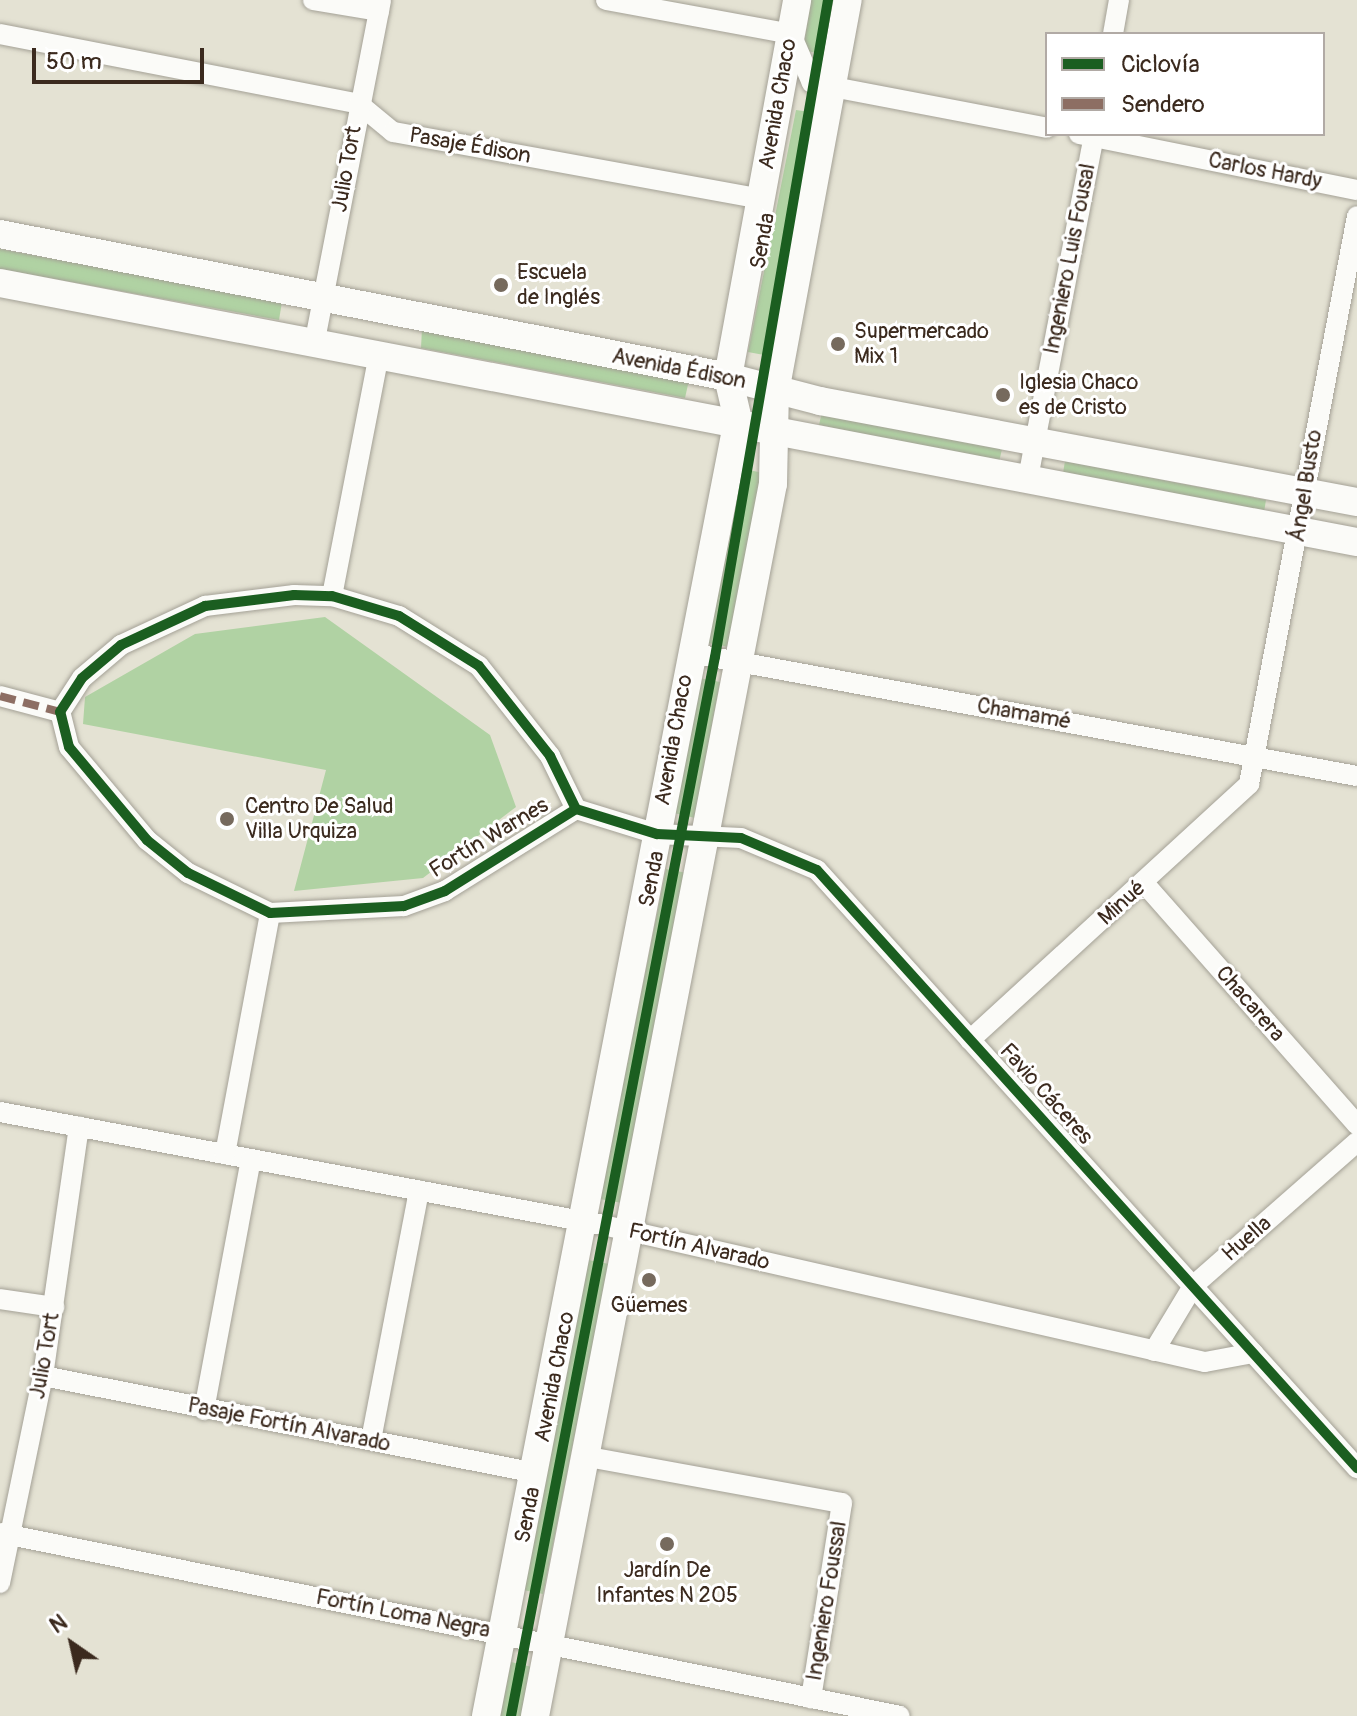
<!DOCTYPE html>
<html>
<head>
<meta charset="utf-8">
<style>
  body { margin:0 }
  #map { position:relative; width:1357px; height:1716px; overflow:hidden; background:#e4e2d3; font-family:Pangolin,sans-serif }
  div>[style] { position:absolute }
  .green>* { inset:0; background:#b0d2a3 }
  .roads { filter:drop-shadow(0 0 2px #a4a196) drop-shadow(0 0 2px #a4a196) }
  .street>* { height:20px; margin:-10px; padding:0 10px; transform-origin:10px; border-radius:10px; background:#fbfbf8 }
  .secondary>* { height:28px; margin:-14px; padding:0 14px; transform-origin:14px; border-radius:14px; background:#fbfbf8 }
  .quiet>* { height:8px; margin-top:-4px; transform-origin:0; background:repeating-linear-gradient(90deg,#8d6e63 0 16px,transparent 0 24px) }
  .cycleway>* { height:10px; margin:-5px; padding:0 5px; transform-origin:5px; border-radius:5px; background:#1b5e20 }
  .dots>* { width:22px; height:22px; translate:-50% -50%; box-sizing:border-box; border:4px solid #fff; border-radius:50% }
  span { translate:-50% -50%; white-space:nowrap; text-align:center; line-height:1.15; -webkit-text-stroke:6px #fff; paint-order:stroke }
  .street-label { font-size:22px; color:#3b2a1e }
  .poi-label { font-size:22px; color:#3b2a1e }
  .left { translate:0 -50%; text-align:left }
  .legend { position:absolute; left:1045px; top:32px; width:280px; height:104px; box-sizing:border-box; background:#fff; border:2px solid #b1aaa5; margin:0; padding:10px 14px; list-style:none; font-size:24px; color:#3b2a1e }
  .legend li { display:flex; align-items:center; gap:16px; height:40px }
  .legend b { width:40px; border:2px solid #b1aaa5 }
  .north { position:absolute; left:32px; top:1604px; width:80px; height:80px; -webkit-text-stroke:6px #fff; paint-order:stroke; rotate:326deg; font-size:22px; font-weight:700; line-height:32px; text-align:center; color:#3b2a1e }
  .north::after { content:''; display:block; margin:auto; width:28px; height:36px; background:#3b2a1e; clip-path:polygon(50% 0,100% 100%,50% 72%,0 100%) }
  .scale { position:absolute; left:32px; top:48px; width:172px; height:36px; box-sizing:border-box; border:4px solid #3b2a1e; border-top:0; padding-left:10px; font-size:24px; line-height:28px; white-space:nowrap; color:#3b2a1e; -webkit-text-stroke:6px #fff; paint-order:stroke }
</style>
</head>
<body>
<div id="map">
  <div class="green">
    <i style="clip-path:polygon(811px 0,833px 0,825px 55px,803px 50px)"></i>
    <i style="clip-path:polygon(796px 110px,817px 113px,769px 356px,748px 352px)"></i>
    <i style="clip-path:polygon(0 249px,282px 302px,279px 320px,0 269px)"></i>
    <i style="clip-path:polygon(422px 329px,689px 380px,685px 398px,421px 348px)"></i>
    <i style="clip-path:polygon(822px 412px,1002px 449px,999px 462px,819px 425px)"></i>
    <i style="clip-path:polygon(1065px 461px,1266px 500px,1264px 512px,1063px 473px)"></i>
    <i style="clip-path:polygon(743px 469px,764px 473px,729px 647px,708px 643px)"></i>
    <i style="clip-path:polygon(325px 617px,490px 735px,516px 807px,423px 878px,294px 891px,326px 770px,83px 724px,85px 697px,195px 634px)"></i>
    <i style="clip-path:polygon(699px 678px,720px 682px,695px 818px,674px 813px)"></i>
    <i style="clip-path:polygon(666px 869px,687px 873px,622px 1203px,600px 1199px)"></i>
    <i style="clip-path:polygon(588px 1260px,609px 1264px,543px 1594px,523px 1590px)"></i>
    <i style="clip-path:polygon(511px 1662px,532px 1667px,522px 1716px,500px 1716px)"></i>
  </div>
  <div class="roads">
    <div class="street">
      <i style="left:313px;top:0;width:67px;rotate:9.5deg"></i>
      <i style="left:606px;top:0;width:188px;rotate:10.4deg"></i>
      <i style="left:791px;top:34px;width:53px;rotate:66.8deg"></i>
      <i style="left:812px;top:83px;width:239px;rotate:10.8deg"></i>
      <i style="left:0;top:34px;width:366px;rotate:11deg"></i>
      <i style="left:359px;top:104px;width:44px;rotate:39.5deg"></i>
      <i style="left:393px;top:132px;width:374px;rotate:10.3deg"></i>
      <i style="left:1113px;top:34px;width:35px;rotate:-80deg"></i>
      <i style="left:1079px;top:134px;width:284px;rotate:11.4deg"></i>
      <i style="left:315px;top:340px;width:346px;rotate:-79deg"></i>
      <i style="left:1028px;top:478px;width:350px;rotate:-79.1deg"></i>
      <i style="left:332px;top:596px;width:246px;rotate:-79deg"></i>
      <i style="left:690px;top:653px;width:678px;rotate:10.45deg"></i>
      <i style="left:0;top:696px;width:62px;rotate:14.9deg"></i>
      <i style="left:576px;top:809px;width:155px;rotate:148deg"></i>
      <i style="left:445px;top:891px;width:44px;rotate:159.9deg"></i>
      <i style="left:404px;top:906px;width:134px;rotate:177deg"></i>
      <i style="left:270px;top:913px;width:91px;rotate:-154deg"></i>
      <i style="left:188px;top:873px;width:53px;rotate:-141.2deg"></i>
      <i style="left:147px;top:840px;width:121px;rotate:-130deg"></i>
      <i style="left:69px;top:747px;width:36px;rotate:-104deg"></i>
      <i style="left:60px;top:712px;width:40px;rotate:-57.1deg"></i>
      <i style="left:82px;top:678px;width:51px;rotate:-40.2deg"></i>
      <i style="left:121px;top:645px;width:93px;rotate:-24.9deg"></i>
      <i style="left:205px;top:606px;width:90px;rotate:-7deg"></i>
      <i style="left:294px;top:595px;width:38px;rotate:2deg"></i>
      <i style="left:332px;top:596px;width:70px;rotate:16.6deg"></i>
      <i style="left:399px;top:616px;width:94px;rotate:32deg"></i>
      <i style="left:479px;top:666px;width:115px;rotate:51.7deg"></i>
      <i style="left:550px;top:756px;width:59px;rotate:63.9deg"></i>
      <i style="left:576px;top:809px;width:85px;rotate:17.2deg"></i>
      <i style="left:657px;top:834px;width:84px;rotate:2.7deg"></i>
      <i style="left:741px;top:838px;width:82px;rotate:22.8deg"></i>
      <i style="left:817px;top:870px;width:806px;rotate:47.92deg"></i>
      <i style="left:1144px;top:883px;width:322px;rotate:48.6deg"></i>
      <i style="left:970px;top:1040px;width:379px;rotate:-42.5deg"></i>
      <i style="left:1249px;top:784px;width:578px;rotate:-79.23deg"></i>
      <i style="left:0;top:1112px;width:613px;rotate:10.61deg"></i>
      <i style="left:603px;top:1225px;width:617px;rotate:12.82deg"></i>
      <i style="left:1205px;top:1362px;width:49px;rotate:-10.6deg"></i>
      <i style="left:225px;top:1154px;width:245px;rotate:-79.4deg"></i>
      <i style="left:0;top:1299px;width:55px;rotate:8.4deg"></i>
      <i style="left:1154px;top:1351px;width:76px;rotate:-59deg"></i>
      <i style="left:1193px;top:1286px;width:218px;rotate:-41.3deg"></i>
      <i style="left:43px;top:1376px;width:502px;rotate:11.13deg"></i>
      <i style="left:204px;top:1410px;width:255px;rotate:-79.4deg"></i>
      <i style="left:371px;top:1440px;width:254px;rotate:-79.1deg"></i>
      <i style="left:588px;top:1457px;width:258px;rotate:10.3deg"></i>
      <i style="left:842px;top:1503px;width:198px;rotate:99deg"></i>
      <i style="left:0;top:1533px;width:918px;rotate:11.49deg"></i>
      <i style="left:0;top:1583px;width:211px;rotate:-78.3deg"></i>
      <i style="left:43px;top:1376px;width:252px;rotate:-81.8deg"></i>
    </div>
    <div class="secondary">
      <i style="left:0;top:234px;width:742px;rotate:11.11deg"></i>
      <i style="left:728px;top:377px;width:95px;rotate:14.6deg"></i>
      <i style="left:820px;top:401px;width:546px;rotate:10.65deg"></i>
      <i style="left:0;top:283px;width:1381px;rotate:10.81deg"></i>
      <i style="left:486px;top:1716px;width:1320px;rotate:-79deg"></i>
      <i style="left:738px;top:420px;width:44px;rotate:-103.1deg"></i>
      <i style="left:728px;top:377px;width:383px;rotate:-79.6deg"></i>
      <i style="left:535px;top:1716px;width:1255px;rotate:-79.07deg"></i>
      <i style="left:773px;top:484px;width:92px;rotate:-88.8deg"></i>
      <i style="left:775px;top:392px;width:399px;rotate:-79.5deg"></i>
    </div>
  </div>
  <div class="quiet">
    <i style="left:0;top:696px;width:62px;rotate:14.9deg"></i>
  </div>
  <div class="cycleway">
    <i style="left:576px;top:809px;width:155px;rotate:148deg"></i>
    <i style="left:445px;top:891px;width:44px;rotate:159.9deg"></i>
    <i style="left:404px;top:906px;width:134px;rotate:177deg"></i>
    <i style="left:270px;top:913px;width:91px;rotate:-154deg"></i>
    <i style="left:188px;top:873px;width:53px;rotate:-141.2deg"></i>
    <i style="left:147px;top:840px;width:121px;rotate:-130deg"></i>
    <i style="left:69px;top:747px;width:36px;rotate:-104deg"></i>
    <i style="left:60px;top:712px;width:40px;rotate:-57.1deg"></i>
    <i style="left:82px;top:678px;width:51px;rotate:-40.2deg"></i>
    <i style="left:121px;top:645px;width:93px;rotate:-24.9deg"></i>
    <i style="left:205px;top:606px;width:90px;rotate:-7deg"></i>
    <i style="left:294px;top:595px;width:38px;rotate:2deg"></i>
    <i style="left:332px;top:596px;width:70px;rotate:16.6deg"></i>
    <i style="left:399px;top:616px;width:94px;rotate:32deg"></i>
    <i style="left:479px;top:666px;width:115px;rotate:51.7deg"></i>
    <i style="left:550px;top:756px;width:59px;rotate:63.9deg"></i>
    <i style="left:576px;top:809px;width:85px;rotate:17.2deg"></i>
    <i style="left:657px;top:834px;width:84px;rotate:2.7deg"></i>
    <i style="left:741px;top:838px;width:82px;rotate:22.8deg"></i>
    <i style="left:817px;top:870px;width:806px;rotate:47.92deg"></i>
    <i style="left:511px;top:1716px;width:1078px;rotate:-79.1deg"></i>
    <i style="left:715px;top:657px;width:667px;rotate:-80.24deg"></i>
  </div>
  <div class="dots">
    <i style="left:501px;top:285px;background:#766a5d"></i>
    <i style="left:838px;top:344px;background:#766a5d"></i>
    <i style="left:1003px;top:395px;background:#766a5d"></i>
    <i style="left:227px;top:819px;background:#766a5d"></i>
    <i style="left:649px;top:1280px;background:#766a5d"></i>
    <i style="left:667px;top:1544px;background:#766a5d"></i>
  </div>
  <div class="street-label">
    <span style="left:778px;top:104px;rotate:-80deg">Avenida Chaco</span>
    <span style="left:470px;top:146px;rotate:10deg">Pasaje Édison</span>
    <span style="left:347px;top:169px;rotate:-80deg">Julio Tort</span>
    <span style="left:1265px;top:171px;rotate:11deg">Carlos Hardy</span>
    <span style="left:763px;top:241px;rotate:-80deg">Senda</span>
    <span style="left:1070px;top:259px;rotate:-79deg">Ingeniero Luis Fousal</span>
    <span style="left:679px;top:369px;rotate:11deg">Avenida Édison</span>
    <span style="left:1306px;top:486px;rotate:-81deg">Ángel Busto</span>
    <span style="left:1024px;top:714px;rotate:10deg">Chamamé</span>
    <span style="left:674px;top:740px;rotate:-80deg">Avenida Chaco</span>
    <span style="left:489px;top:838px;rotate:-31deg">Fortín Warnes</span>
    <span style="left:652px;top:879px;rotate:-79deg">Senda</span>
    <span style="left:1122px;top:903px;rotate:-42deg">Minué</span>
    <span style="left:1250px;top:1004px;rotate:49deg">Chacarera</span>
    <span style="left:1046px;top:1094px;rotate:48deg">Favio Cáceres</span>
    <span style="left:1247px;top:1239px;rotate:-41deg">Huella</span>
    <span style="left:699px;top:1247px;rotate:13deg">Fortín Alvarado</span>
    <span style="left:45px;top:1356px;rotate:-80deg">Julio Tort</span>
    <span style="left:555px;top:1377px;rotate:-79deg">Avenida Chaco</span>
    <span style="left:289px;top:1425px;rotate:11deg">Pasaje Fortín Alvarado</span>
    <span style="left:528px;top:1515px;rotate:-79deg">Senda</span>
    <span style="left:827px;top:1601px;rotate:-81deg">Ingeniero Foussal</span>
    <span style="left:403px;top:1614px;rotate:11deg">Fortín Loma Negra</span>
  </div>
  <div class="poi-label">
    <span class="left" style="left:517px;top:285px">Escuela<br>de Inglés</span>
    <span class="left" style="left:854px;top:344px">Supermercado<br>Mix 1</span>
    <span class="left" style="left:1019px;top:395px">Iglesia Chaco<br>es de Cristo</span>
    <span class="left" style="left:245px;top:819px">Centro De Salud<br>Villa Urquiza</span>
    <span style="left:649px;top:1306px">Güemes</span>
    <span style="left:667px;top:1583px">Jardín De<br>Infantes N 205</span>
  </div>
  <ul class="legend">
  <li><b style="height:10px;background:#1b5e20"></b>Ciclovía</li>
  <li><b style="height:10px;background:#8d6e63"></b>Sendero</li>
  </ul>
  <div class="north">N</div>
  <div class="scale">50 m</div>
</div>
</body>
</html>
